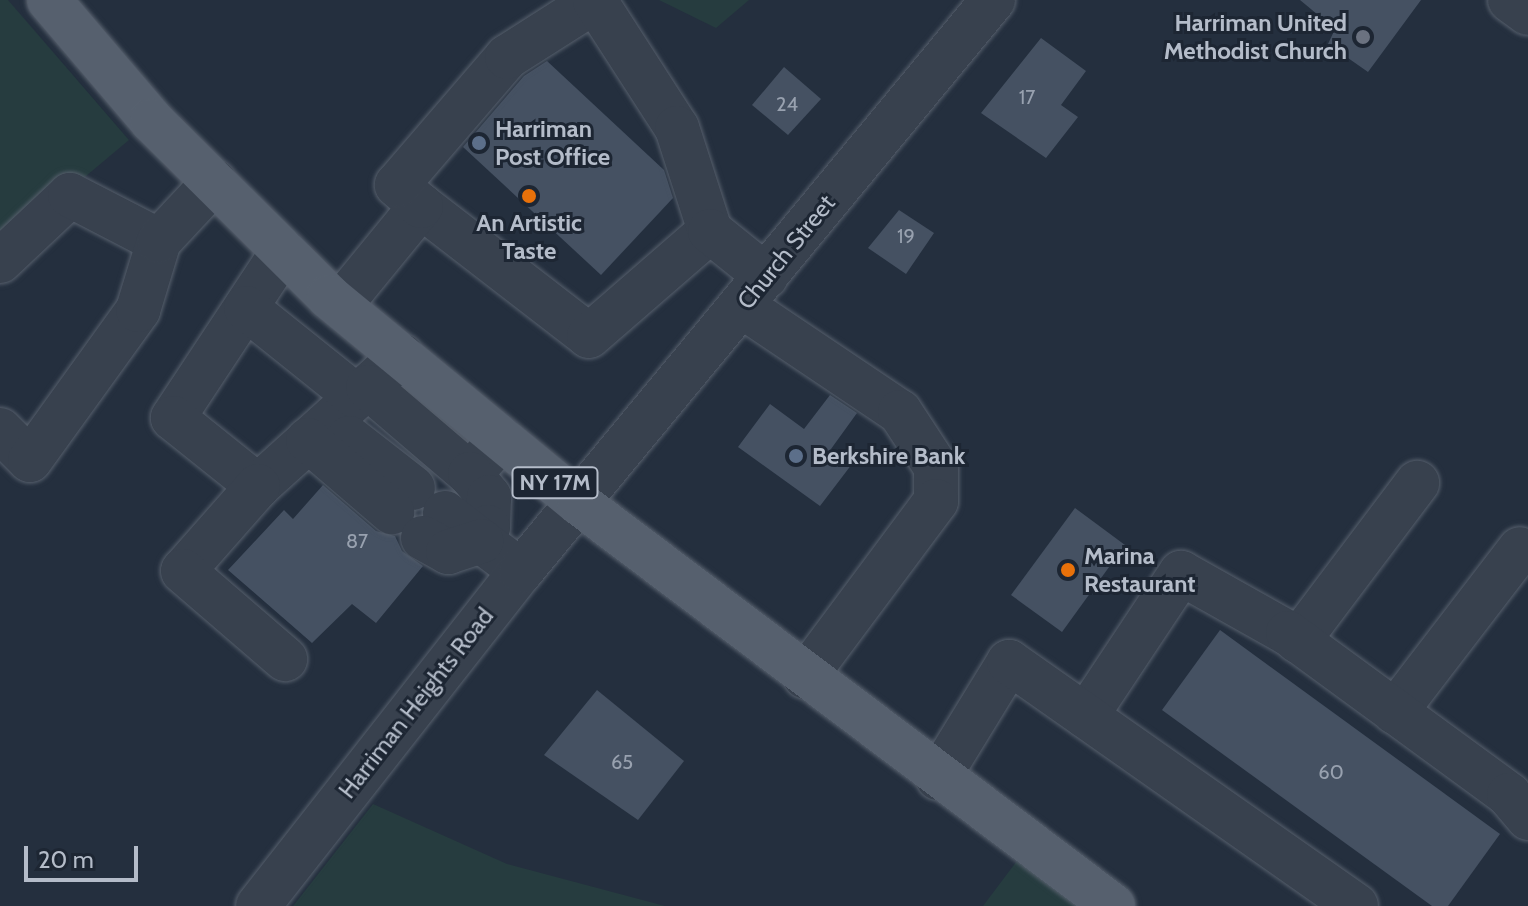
<!DOCTYPE html>
<html>
<head>
<meta charset="utf-8">
<style>
  body { margin:0 }
  #map { position:relative; width:1528px; height:906px; overflow:hidden; background:#242f3e; font-family:Cabin,sans-serif }
  div>[style] { position:absolute }
  .green>* { inset:0; background:#263c3f }
  .building>* { inset:0; background:#455162 }
  .roads { filter:drop-shadow(0 0 2px #565f6c) drop-shadow(0 0 2px #565f6c) }
  .minor>* { height:44px; margin:-22px; padding:0 22px; transform-origin:22px; border-radius:22px; background:#38414e }
  .major>* { height:44px; margin:-22px; padding:0 22px; transform-origin:22px; border-radius:22px; background:#56606e }
  .dots>* { width:22px; height:22px; translate:-50% -50%; box-sizing:border-box; border:4px solid #1d2633; border-radius:50% }
  span { translate:-50% -50%; white-space:nowrap; text-align:center; line-height:1.15; -webkit-text-stroke:6px #1d2633; paint-order:stroke }
  .number-label { font-size:20px; color:#98a1af }
  .number-label span { -webkit-text-stroke-width:0 }
  .shield-label span { padding:2px 6px; background:#1d2633; border:2px solid; border-radius:6px; -webkit-text-stroke-width:0 }
  .shield-label { font-size:22px; color:#b4bcc9; font-weight:700 }
  .poi-label { font-size:24px; color:#b4bcc9; font-weight:700 }
  .right { translate:-100% -50%; text-align:right }
  .left { translate:0 -50%; text-align:left }
  .street-label { font-size:24px; color:#b4bcc9 }
  .scale { position:absolute; left:24px; top:846px; width:114px; height:36px; box-sizing:border-box; border:4px solid #b4bcc9; border-top:0; padding-left:10px; font-size:24px; line-height:28px; white-space:nowrap; color:#b4bcc9; -webkit-text-stroke:6px #1d2633; paint-order:stroke }
</style>
</head>
<body>
<div id="map">
  <div class="green">
    <i style="clip-path:polygon(0 0,8px 0,129px 140px,0 248px)"></i>
    <i style="clip-path:polygon(659px 0,749px 0,716px 28px)"></i>
    <i style="clip-path:polygon(373px 804px,507px 864px,665px 906px,293px 906px)"></i>
    <i style="clip-path:polygon(1029px 845px,1113px 906px,983px 906px)"></i>
  </div>
  <div class="building">
    <i style="clip-path:polygon(1300px 0,1421px 0,1368px 72px,1328px 44px,1335px 29px)"></i>
    <i style="clip-path:polygon(1041px 38px,1086px 71px,1061px 105px,1078px 117px,1046px 158px,981px 113px)"></i>
    <i style="clip-path:polygon(547px 61px,664px 170px,673px 198px,601px 275px,463px 147px,524px 76px)"></i>
    <i style="clip-path:polygon(784px 67px,821px 99px,788px 135px,752px 105px)"></i>
    <i style="clip-path:polygon(899px 210px,934px 233px,906px 274px,868px 248px)"></i>
    <i style="clip-path:polygon(830px 395px,857px 413px,831px 449px,852px 464px,820px 506px,738px 447px,770px 404px,804px 429px)"></i>
    <i style="clip-path:polygon(323px 485px,376px 531px,395px 536px,402px 551px,423px 566px,376px 623px,352px 604px,312px 643px,228px 570px,284px 510px,293px 519px)"></i>
    <i style="clip-path:polygon(1075px 508px,1125px 545px,1062px 632px,1011px 595px)"></i>
    <i style="clip-path:polygon(1220px 630px,1500px 834px,1448px 906px,1432px 906px,1162px 710px)"></i>
    <i style="clip-path:polygon(597px 690px,684px 761px,638px 820px,544px 755px)"></i>
  </div>
  <div class="roads">
    <div class="minor">
      <i style="left:1510px;top:0;width:22px;rotate:36deg"></i>
      <i style="left:421px;top:206px;width:212px;rotate:37.7deg"></i>
      <i style="left:589px;top:336px;width:160px;rotate:-41deg"></i>
      <i style="left:283px;top:251px;width:200px;rotate:123.4deg"></i>
      <i style="left:173px;top:418px;width:109px;rotate:38.7deg"></i>
      <i style="left:258px;top:486px;width:194px;rotate:-42.1deg"></i>
      <i style="left:0;top:261px;width:96px;rotate:-43.3deg"></i>
      <i style="left:70px;top:195px;width:100px;rotate:27.3deg"></i>
      <i style="left:340px;top:305px;width:128px;rotate:-50.7deg"></i>
      <i style="left:421px;top:206px;width:32px;rotate:-139deg"></i>
      <i style="left:397px;top:185px;width:169px;rotate:-49.3deg"></i>
      <i style="left:507px;top:57px;width:104px;rotate:-32.5deg"></i>
      <i style="left:595px;top:1px;width:151px;rotate:57.2deg"></i>
      <i style="left:677px;top:128px;width:108px;rotate:72.2deg"></i>
      <i style="left:710px;top:231px;width:72px;rotate:38.8deg"></i>
      <i style="left:742px;top:306px;width:190px;rotate:33.9deg"></i>
      <i style="left:900px;top:412px;width:66px;rotate:56.8deg"></i>
      <i style="left:936px;top:467px;width:34px;rotate:90deg"></i>
      <i style="left:936px;top:501px;width:219px;rotate:126.7deg"></i>
      <i style="left:246px;top:308px;width:142px;rotate:38.7deg"></i>
      <i style="left:368px;top:387px;width:134px;rotate:40.5deg"></i>
      <i style="left:470px;top:474px;width:47px;rotate:-48.5deg"></i>
      <i style="left:0;top:430px;width:42px;rotate:45deg"></i>
      <i style="left:30px;top:460px;width:185px;rotate:-54.2deg"></i>
      <i style="left:138px;top:310px;width:72px;rotate:-73.1deg"></i>
      <i style="left:159px;top:241px;width:81px;rotate:-47deg"></i>
      <i style="left:349px;top:438px;width:81px;rotate:38deg"></i>
      <i style="left:308px;top:440px;width:111px;rotate:40.6deg"></i>
      <i style="left:470px;top:474px;width:30px;rotate:50deg"></i>
      <i style="left:489px;top:497px;width:30px;rotate:92deg"></i>
      <i style="left:488px;top:527px;width:16px;rotate:117deg"></i>
      <i style="left:481px;top:541px;width:50px;rotate:36.9deg"></i>
      <i style="left:258px;top:486px;width:113px;rotate:131.4deg"></i>
      <i style="left:183px;top:571px;width:135px;rotate:40.8deg"></i>
      <i style="left:445px;top:513px;width:46px;rotate:37.9deg"></i>
      <i style="left:423px;top:538px;width:29px;rotate:29deg"></i>
      <i style="left:448px;top:552px;width:35px;rotate:-18deg"></i>
      <i style="left:1298px;top:641px;width:198px;rotate:-53deg"></i>
      <i style="left:1395px;top:712px;width:205px;rotate:-52.5deg"></i>
      <i style="left:1086px;top:716px;width:172px;rotate:-56.4deg"></i>
      <i style="left:1181px;top:573px;width:123px;rotate:29.3deg"></i>
      <i style="left:1288px;top:633px;width:274px;rotate:36.2deg"></i>
      <i style="left:1509px;top:795px;width:30px;rotate:50deg"></i>
      <i style="left:938px;top:778px;width:136px;rotate:-58.5deg"></i>
      <i style="left:1009px;top:662px;width:424px;rotate:35.1deg"></i>
      <i style="left:258px;top:906px;width:426px;rotate:-51.9deg"></i>
      <i style="left:521px;top:571px;width:741px;rotate:-50.42deg"></i>
    </div>
    <div class="major">
      <i style="left:49px;top:0;width:159px;rotate:49.6deg"></i>
      <i style="left:152px;top:121px;width:250px;rotate:44.8deg"></i>
      <i style="left:329px;top:297px;width:324px;rotate:39.5deg"></i>
      <i style="left:579px;top:503px;width:669px;rotate:37.04deg"></i>
    </div>
  </div>
  <div class="dots">
    <i style="left:1363px;top:37px;background:#6b7280"></i>
    <i style="left:479px;top:143px;background:#5c6f8a"></i>
    <i style="left:529px;top:196px;background:#e8710a"></i>
    <i style="left:796px;top:456px;background:#5c6f8a"></i>
    <i style="left:1068px;top:570px;background:#e8710a"></i>
  </div>
  <div class="number-label">
    <span style="left:1027px;top:97px">17</span>
    <span style="left:787px;top:104px">24</span>
    <span style="left:906px;top:236px">19</span>
    <span style="left:357px;top:541px">87</span>
    <span style="left:622px;top:762px">65</span>
    <span style="left:1331px;top:772px">60</span>
  </div>
  <div class="shield-label">
    <span style="left:555px;top:483px">NY 17M</span>
  </div>
  <div class="poi-label">
    <span class="right" style="left:1347px;top:37px">Harriman United<br>Methodist Church</span>
    <span class="left" style="left:495px;top:143px">Harriman<br>Post Office</span>
    <span style="left:529px;top:237px">An Artistic<br>Taste</span>
    <span class="left" style="left:812px;top:456px">Berkshire Bank</span>
    <span class="left" style="left:1084px;top:570px">Marina<br>Restaurant</span>
  </div>
  <div class="street-label">
    <span style="left:786px;top:252px;rotate:-51deg">Church Street</span>
    <span style="left:416px;top:703px;rotate:-52deg">Harriman Heights Road</span>
  </div>
  <div class="scale">20 m</div>
</div>
</body>
</html>
